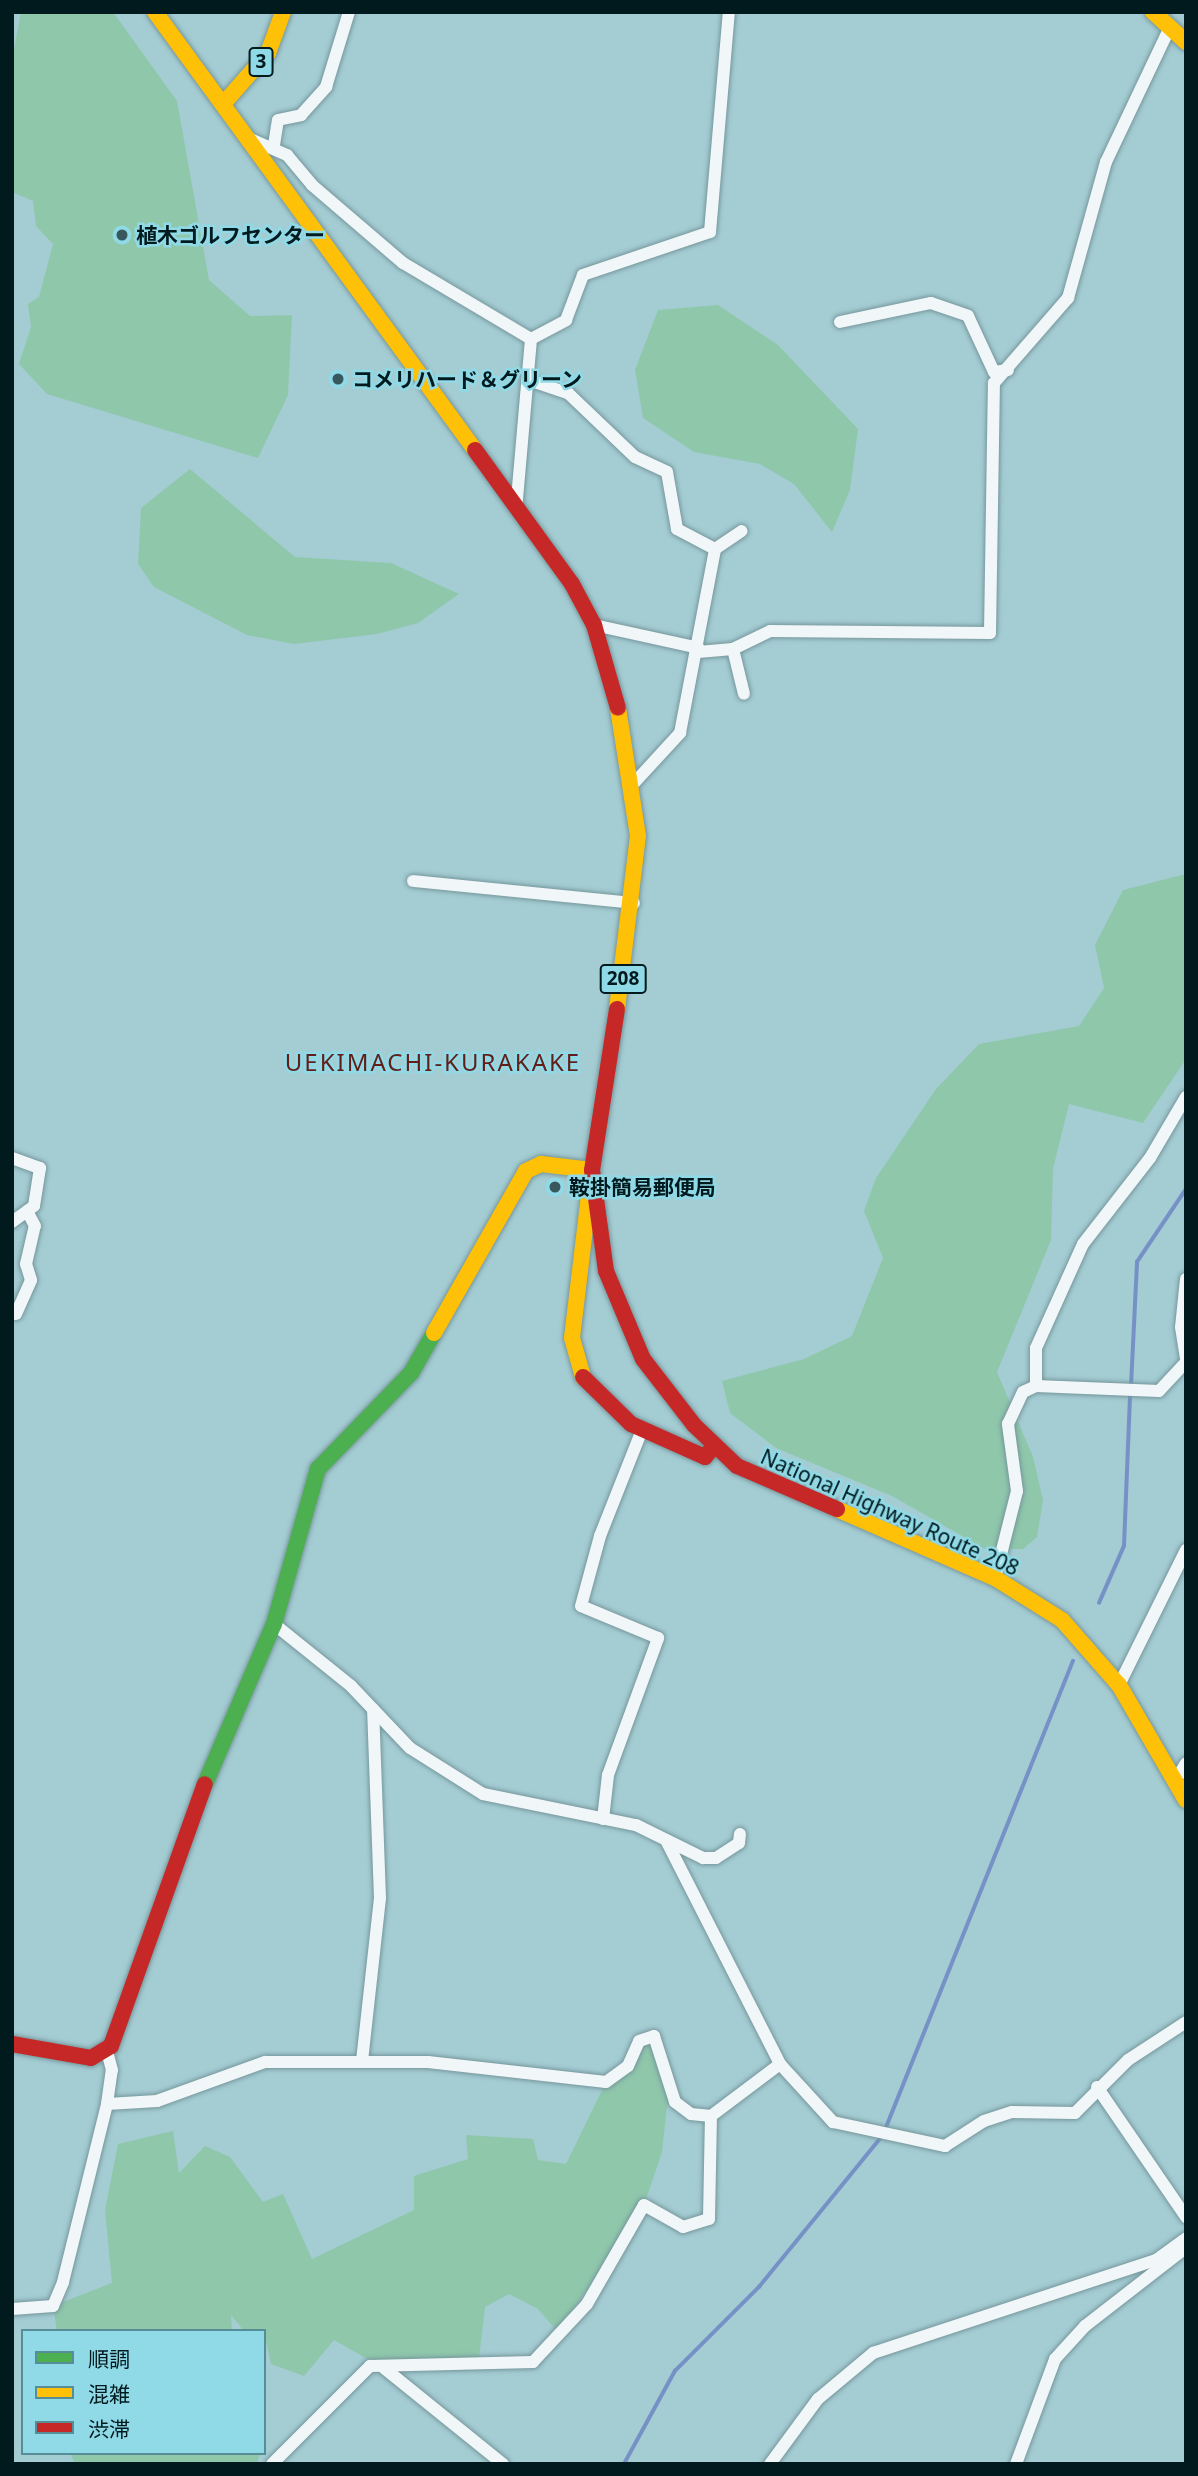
<!DOCTYPE html>
<html>
<head>
<meta charset="utf-8">
<style>
  body { margin:0 }
  #map { position:relative; width:1198px; height:2476px; overflow:hidden; background:#a4ccd3; font-family:"Noto Sans","Noto Sans JP",sans-serif }
  div>[style] { position:absolute }
  .green>* { inset:0; background:#8fc7ab }
  .stream>* { height:3.5px; margin:-1.75px; padding:0 1.75px; transform-origin:1.75px; border-radius:1.75px; background:#7591c6 }
  .roads { filter:drop-shadow(0 0 2px #76979c) drop-shadow(0 0 2px #76979c) }
  .street>* { height:12px; margin:-6px; padding:0 6px; transform-origin:6px; border-radius:6px; background:#f1f7f8 }
  .fast>* { height:16px; margin:-8px; padding:0 8px; transform-origin:8px; border-radius:8px; background:#4caf50 }
  .slow>* { height:16px; margin:-8px; padding:0 8px; transform-origin:8px; border-radius:8px; background:#ffc107 }
  .jam>* { height:16px; margin:-8px; padding:0 8px; transform-origin:8px; border-radius:8px; background:#c62828 }
  .dots>* { width:19px; height:19px; translate:-50% -50%; box-sizing:border-box; border:4px solid #90dae7; border-radius:50% }
  span { translate:-50% -50%; white-space:nowrap; text-align:center; line-height:1.15; -webkit-text-stroke:5px #90dae7; paint-order:stroke }
  .shield-label span { padding:2px 5px; background:#90dae7; border:2px solid; border-radius:5px; -webkit-text-stroke-width:0 }
  .shield-label { font-size:19px; color:#001a1e; font-weight:700 }
  .poi-label { font-size:21px; color:#001a1e; font-weight:700 }
  .left { translate:0 -50%; text-align:left }
  .street-label { font-size:21px; color:#001a1e }
  .quarter-label { font-size:24px; color:#621e17; letter-spacing:2px }
  .frame { position:absolute; inset:0; border:14px solid #001a1e; pointer-events:none }
  .legend { position:absolute; left:21px; top:2329px; width:245px; height:126px; box-sizing:border-box; background:#90dae7; border:2px solid #568d97; margin:0; padding:9px 12px; list-style:none; font-size:21px; color:#001a1e }
  .legend li { display:flex; align-items:center; gap:14px; height:35px }
  .legend b { width:35px; border:2px solid #568d97 }
</style>
</head>
<body>
<div id="map">
  <div class="green">
    <i style="clip-path:polygon(21px 12px,113px 12px,177px 101px,209px 280px,250px 316px,292px 315px,288px 395px,258px 458px,47px 394px,19px 364px,31px 327px,28px 304px,39px 297px,53px 244px,36px 226px,33px 201px,12px 192px,12px 60px)"></i>
    <i style="clip-path:polygon(718px 305px,778px 345px,858px 429px,850px 490px,832px 532px,794px 484px,760px 464px,694px 452px,643px 418px,635px 370px,658px 310px)"></i>
    <i style="clip-path:polygon(190px 469px,295px 557px,391px 563px,459px 594px,418px 623px,377px 634px,294px 644px,247px 635px,154px 587px,138px 564px,141px 508px)"></i>
    <i style="clip-path:polygon(1186px 874px,1186px 1059px,1143px 1123px,1069px 1104px,1053px 1169px,1051px 1240px,997px 1372px,1033px 1457px,1043px 1500px,1037px 1537px,1023px 1549px,985px 1549px,892px 1496px,776px 1448px,730px 1413px,722px 1381px,804px 1359px,852px 1336px,883px 1258px,864px 1211px,876px 1178px,936px 1089px,979px 1044px,1079px 1026px,1104px 988px,1095px 945px,1123px 890px)"></i>
    <i style="clip-path:polygon(647px 2039px,669px 2087px,662px 2152px,644px 2205px,558px 2332px,538px 2309px,509px 2294px,485px 2307px,479px 2358px,380px 2366px,334px 2340px,304px 2376px,271px 2364px,264px 2331px,244px 2331px,231px 2315px,232px 2331px,57px 2331px,53px 2306px,112px 2283px,105px 2210px,118px 2144px,173px 2131px,179px 2173px,205px 2146px,230px 2157px,263px 2202px,283px 2194px,312px 2259px,414px 2210px,414px 2176px,468px 2159px,466px 2135px,533px 2139px,538px 2160px,566px 2164px,606px 2082px)"></i>
    <i style="clip-path:polygon(70px 2453px,260px 2453px,257px 2464px,75px 2464px)"></i>
  </div>
  <div class="stream">
    <i style="left:1131px;top:1386px;width:124px;rotate:-87.2deg"></i>
    <i style="left:1137px;top:1262px;width:88px;rotate:-56.1deg"></i>
    <i style="left:1099px;top:1603px;width:62px;rotate:-66.3deg"></i>
    <i style="left:1124px;top:1546px;width:152px;rotate:-87.7deg"></i>
    <i style="left:885px;top:2130px;width:505px;rotate:-68.16deg"></i>
    <i style="left:624px;top:2464px;width:106px;rotate:-61.3deg"></i>
    <i style="left:675px;top:2371px;width:119px;rotate:-45deg"></i>
    <i style="left:759px;top:2287px;width:195px;rotate:-50.8deg"></i>
  </div>
  <div class="roads">
    <div class="street">
      <i style="left:248px;top:138px;width:43px;rotate:23.6deg"></i>
      <i style="left:287px;top:155px;width:39px;rotate:50deg"></i>
      <i style="left:312px;top:185px;width:120px;rotate:40.6deg"></i>
      <i style="left:403px;top:263px;width:149px;rotate:30.7deg"></i>
      <i style="left:531px;top:339px;width:171px;rotate:95deg"></i>
      <i style="left:274px;top:145px;width:25px;rotate:-81deg"></i>
      <i style="left:278px;top:120px;width:24px;rotate:-12deg"></i>
      <i style="left:301px;top:115px;width:38px;rotate:-48deg"></i>
      <i style="left:326px;top:87px;width:78px;rotate:-73deg"></i>
      <i style="left:840px;top:322px;width:93px;rotate:-11.8deg"></i>
      <i style="left:931px;top:303px;width:39px;rotate:19deg"></i>
      <i style="left:968px;top:316px;width:62px;rotate:65.1deg"></i>
      <i style="left:994px;top:372px;width:14px;rotate:-8deg"></i>
      <i style="left:531px;top:339px;width:40px;rotate:-28deg"></i>
      <i style="left:566px;top:320px;width:48px;rotate:-69.3deg"></i>
      <i style="left:583px;top:275px;width:134px;rotate:-18.7deg"></i>
      <i style="left:710px;top:232px;width:221px;rotate:-85.1deg"></i>
      <i style="left:532px;top:381px;width:39px;rotate:19deg"></i>
      <i style="left:569px;top:394px;width:91px;rotate:43.7deg"></i>
      <i style="left:635px;top:457px;width:35px;rotate:25deg"></i>
      <i style="left:667px;top:472px;width:58px;rotate:80deg"></i>
      <i style="left:677px;top:529px;width:43px;rotate:27.8deg"></i>
      <i style="left:594px;top:625px;width:107px;rotate:12.4deg"></i>
      <i style="left:733px;top:649px;width:41px;rotate:-25.9deg"></i>
      <i style="left:770px;top:631px;width:220px;rotate:0.5deg"></i>
      <i style="left:990px;top:633px;width:250px;rotate:-89.1deg"></i>
      <i style="left:994px;top:383px;width:113px;rotate:-49deg"></i>
      <i style="left:1068px;top:298px;width:141px;rotate:-74.4deg"></i>
      <i style="left:1106px;top:162px;width:149px;rotate:-64.6deg"></i>
      <i style="left:698px;top:652px;width:35px;rotate:-5deg"></i>
      <i style="left:733px;top:649px;width:46px;rotate:76.3deg"></i>
      <i style="left:635px;top:782px;width:67px;rotate:-47.4deg"></i>
      <i style="left:680px;top:733px;width:187px;rotate:-79.2deg"></i>
      <i style="left:715px;top:549px;width:32px;rotate:-34deg"></i>
      <i style="left:413px;top:881px;width:222px;rotate:5.7deg"></i>
      <i style="left:12px;top:1158px;width:30px;rotate:20deg"></i>
      <i style="left:40px;top:1168px;width:38px;rotate:99deg"></i>
      <i style="left:34px;top:1206px;width:27px;rotate:144deg"></i>
      <i style="left:1186px;top:1279px;width:48px;rotate:95.9deg"></i>
      <i style="left:1181px;top:1327px;width:31px;rotate:81deg"></i>
      <i style="left:16px;top:1314px;width:37px;rotate:-66deg"></i>
      <i style="left:31px;top:1280px;width:17px;rotate:-107deg"></i>
      <i style="left:26px;top:1264px;width:39px;rotate:-77deg"></i>
      <i style="left:35px;top:1226px;width:17px;rotate:-118deg"></i>
      <i style="left:1036px;top:1386px;width:38px;rotate:-90deg"></i>
      <i style="left:1036px;top:1348px;width:114px;rotate:-65.7deg"></i>
      <i style="left:1083px;top:1244px;width:109px;rotate:-52.1deg"></i>
      <i style="left:1150px;top:1158px;width:71px;rotate:-59.5deg"></i>
      <i style="left:995px;top:1578px;width:90px;rotate:-75.8deg"></i>
      <i style="left:1017px;top:1491px;width:68px;rotate:-97.7deg"></i>
      <i style="left:1008px;top:1424px;width:35px;rotate:-65deg"></i>
      <i style="left:1023px;top:1392px;width:14px;rotate:-25deg"></i>
      <i style="left:1036px;top:1386px;width:123px;rotate:2.3deg"></i>
      <i style="left:1159px;top:1391px;width:40px;rotate:-47deg"></i>
      <i style="left:274px;top:1624px;width:99px;rotate:38.8deg"></i>
      <i style="left:351px;top:1686px;width:86px;rotate:46.4deg"></i>
      <i style="left:410px;top:1748px;width:86px;rotate:32.2deg"></i>
      <i style="left:483px;top:1794px;width:156px;rotate:11.5deg"></i>
      <i style="left:636px;top:1825px;width:75px;rotate:26.2deg"></i>
      <i style="left:703px;top:1858px;width:13px"></i>
      <i style="left:716px;top:1858px;width:27px;rotate:-33deg"></i>
      <i style="left:739px;top:1843px;width:9px;rotate:-84deg"></i>
      <i style="left:1119px;top:1685px;width:151px;rotate:-63.6deg"></i>
      <i style="left:1174px;top:1783px;width:23px;rotate:-59deg"></i>
      <i style="left:603px;top:1819px;width:44px;rotate:-83.5deg"></i>
      <i style="left:608px;top:1775px;width:146px;rotate:-69.9deg"></i>
      <i style="left:658px;top:1638px;width:83px;rotate:-157.4deg"></i>
      <i style="left:581px;top:1606px;width:73px;rotate:-74.8deg"></i>
      <i style="left:600px;top:1536px;width:114px;rotate:-68.4deg"></i>
      <i style="left:667px;top:1842px;width:249px;rotate:63deg"></i>
      <i style="left:780px;top:2064px;width:79px;rotate:47.6deg"></i>
      <i style="left:833px;top:2122px;width:115px;rotate:12.1deg"></i>
      <i style="left:945px;top:2146px;width:46px;rotate:-32.7deg"></i>
      <i style="left:984px;top:2121px;width:29px;rotate:-18deg"></i>
      <i style="left:1012px;top:2112px;width:63px;rotate:0.9deg"></i>
      <i style="left:1075px;top:2113px;width:75px;rotate:-45deg"></i>
      <i style="left:1128px;top:2060px;width:69px;rotate:-33.2deg"></i>
      <i style="left:362px;top:2061px;width:164px;rotate:-83.7deg"></i>
      <i style="left:380px;top:1898px;width:189px;rotate:-92.1deg"></i>
      <i style="left:1097px;top:2087px;width:158px;rotate:55.6deg"></i>
      <i style="left:107px;top:2104px;width:50px;rotate:-3.4deg"></i>
      <i style="left:157px;top:2101px;width:115px;rotate:-19.9deg"></i>
      <i style="left:265px;top:2062px;width:163px"></i>
      <i style="left:428px;top:2062px;width:179px;rotate:6.4deg"></i>
      <i style="left:606px;top:2082px;width:27px;rotate:-36deg"></i>
      <i style="left:628px;top:2066px;width:27px;rotate:-66deg"></i>
      <i style="left:639px;top:2041px;width:16px;rotate:-18deg"></i>
      <i style="left:654px;top:2036px;width:69px;rotate:72.3deg"></i>
      <i style="left:675px;top:2102px;width:20px;rotate:37deg"></i>
      <i style="left:691px;top:2114px;width:20px;rotate:6deg"></i>
      <i style="left:711px;top:2116px;width:86px;rotate:-37deg"></i>
      <i style="left:12px;top:2309px;width:41px;rotate:-4.2deg"></i>
      <i style="left:53px;top:2306px;width:26px;rotate:-67deg"></i>
      <i style="left:63px;top:2282px;width:183px;rotate:-76.1deg"></i>
      <i style="left:107px;top:2104px;width:34px;rotate:-82deg"></i>
      <i style="left:112px;top:2070px;width:20px;rotate:-105deg"></i>
      <i style="left:384px;top:2368px;width:153px;rotate:38.9deg"></i>
      <i style="left:272px;top:2464px;width:139px;rotate:-45deg"></i>
      <i style="left:370px;top:2366px;width:163px;rotate:-1.4deg"></i>
      <i style="left:533px;top:2362px;width:79px;rotate:-47deg"></i>
      <i style="left:587px;top:2304px;width:114px;rotate:-60.1deg"></i>
      <i style="left:644px;top:2205px;width:45px;rotate:29.4deg"></i>
      <i style="left:683px;top:2227px;width:27px;rotate:-17deg"></i>
      <i style="left:709px;top:2219px;width:103px;rotate:-88.9deg"></i>
      <i style="left:770px;top:2464px;width:81px;rotate:-53.6deg"></i>
      <i style="left:818px;top:2399px;width:72px;rotate:-39.9deg"></i>
      <i style="left:873px;top:2353px;width:298px;rotate:-18.2deg"></i>
      <i style="left:1156px;top:2260px;width:37px;rotate:-36deg"></i>
      <i style="left:1016px;top:2464px;width:112px;rotate:-69.6deg"></i>
      <i style="left:1055px;top:2359px;width:45px;rotate:-47.7deg"></i>
      <i style="left:1085px;top:2326px;width:124px;rotate:-37.8deg"></i>
    </div>
    <div class="fast">
      <i style="left:205px;top:1784px;width:174px;rotate:-66.7deg"></i>
      <i style="left:274px;top:1624px;width:161px;rotate:-74.2deg"></i>
      <i style="left:318px;top:1469px;width:134px;rotate:-45.9deg"></i>
      <i style="left:411px;top:1373px;width:46px;rotate:-60.1deg"></i>
    </div>
    <div class="slow">
      <i style="left:155px;top:12px;width:542px;rotate:53.85deg"></i>
      <i style="left:1153px;top:12px;width:45px;rotate:42.3deg"></i>
      <i style="left:224px;top:103px;width:67px;rotate:-48.7deg"></i>
      <i style="left:268px;top:53px;width:44px;rotate:-69.9deg"></i>
      <i style="left:617px;top:1009px;width:174px;rotate:-83.1deg"></i>
      <i style="left:638px;top:836px;width:130px;rotate:-98.9deg"></i>
      <i style="left:434px;top:1333px;width:186px;rotate:-60.4deg"></i>
      <i style="left:526px;top:1171px;width:17px;rotate:-25deg"></i>
      <i style="left:541px;top:1164px;width:51px;rotate:6.7deg"></i>
      <i style="left:592px;top:1170px;width:169px;rotate:96.8deg"></i>
      <i style="left:572px;top:1338px;width:41px;rotate:74.2deg"></i>
      <i style="left:837px;top:1509px;width:172px;rotate:23.6deg"></i>
      <i style="left:995px;top:1578px;width:79px;rotate:32.1deg"></i>
      <i style="left:1062px;top:1620px;width:86px;rotate:48.8deg"></i>
      <i style="left:1119px;top:1685px;width:133px;rotate:59.8deg"></i>
    </div>
    <div class="jam">
      <i style="left:475px;top:450px;width:165px;rotate:54.1deg"></i>
      <i style="left:572px;top:584px;width:47px;rotate:61.8deg"></i>
      <i style="left:594px;top:625px;width:86px;rotate:73.9deg"></i>
      <i style="left:617px;top:1009px;width:163px;rotate:98.8deg"></i>
      <i style="left:592px;top:1170px;width:102px;rotate:82.1deg"></i>
      <i style="left:606px;top:1271px;width:95px;rotate:67.2deg"></i>
      <i style="left:643px;top:1359px;width:83px;rotate:52.3deg"></i>
      <i style="left:694px;top:1425px;width:59px;rotate:43.6deg"></i>
      <i style="left:737px;top:1466px;width:109px;rotate:23.3deg"></i>
      <i style="left:583px;top:1377px;width:67px;rotate:44.4deg"></i>
      <i style="left:631px;top:1424px;width:81px;rotate:24deg"></i>
      <i style="left:705px;top:1457px;width:13px;rotate:-51deg"></i>
      <i style="left:12px;top:2044px;width:80px;rotate:10deg"></i>
      <i style="left:91px;top:2058px;width:23px;rotate:-31deg"></i>
      <i style="left:111px;top:2046px;width:278px;rotate:-70.3deg"></i>
    </div>
  </div>
  <div class="dots">
    <i style="left:122px;top:235px;background:#39585d"></i>
    <i style="left:338px;top:379px;background:#39585d"></i>
    <i style="left:555px;top:1187px;background:#39585d"></i>
  </div>
  <div class="shield-label">
    <span style="left:261px;top:62px">3</span>
    <span style="left:623px;top:979px">208</span>
  </div>
  <div class="poi-label">
    <span class="left" style="left:136px;top:235px">植木ゴルフセンター</span>
    <span class="left" style="left:352px;top:379px">コメリハード＆グリーン</span>
    <span class="left" style="left:569px;top:1187px">鞍掛簡易郵便局</span>
  </div>
  <div class="street-label">
    <span style="left:890px;top:1512px;rotate:24deg">National Highway Route 208</span>
  </div>
  <div class="quarter-label">
    <span style="left:433px;top:1062px">UEKIMACHI-KURAKAKE</span>
  </div>
  <div class="frame"></div>
  <ul class="legend">
  <li><b style="height:9px;background:#4caf50"></b>順調</li>
  <li><b style="height:9px;background:#ffc107"></b>混雑</li>
  <li><b style="height:9px;background:#c62828"></b>渋滞</li>
  </ul>
</div>
</body>
</html>
